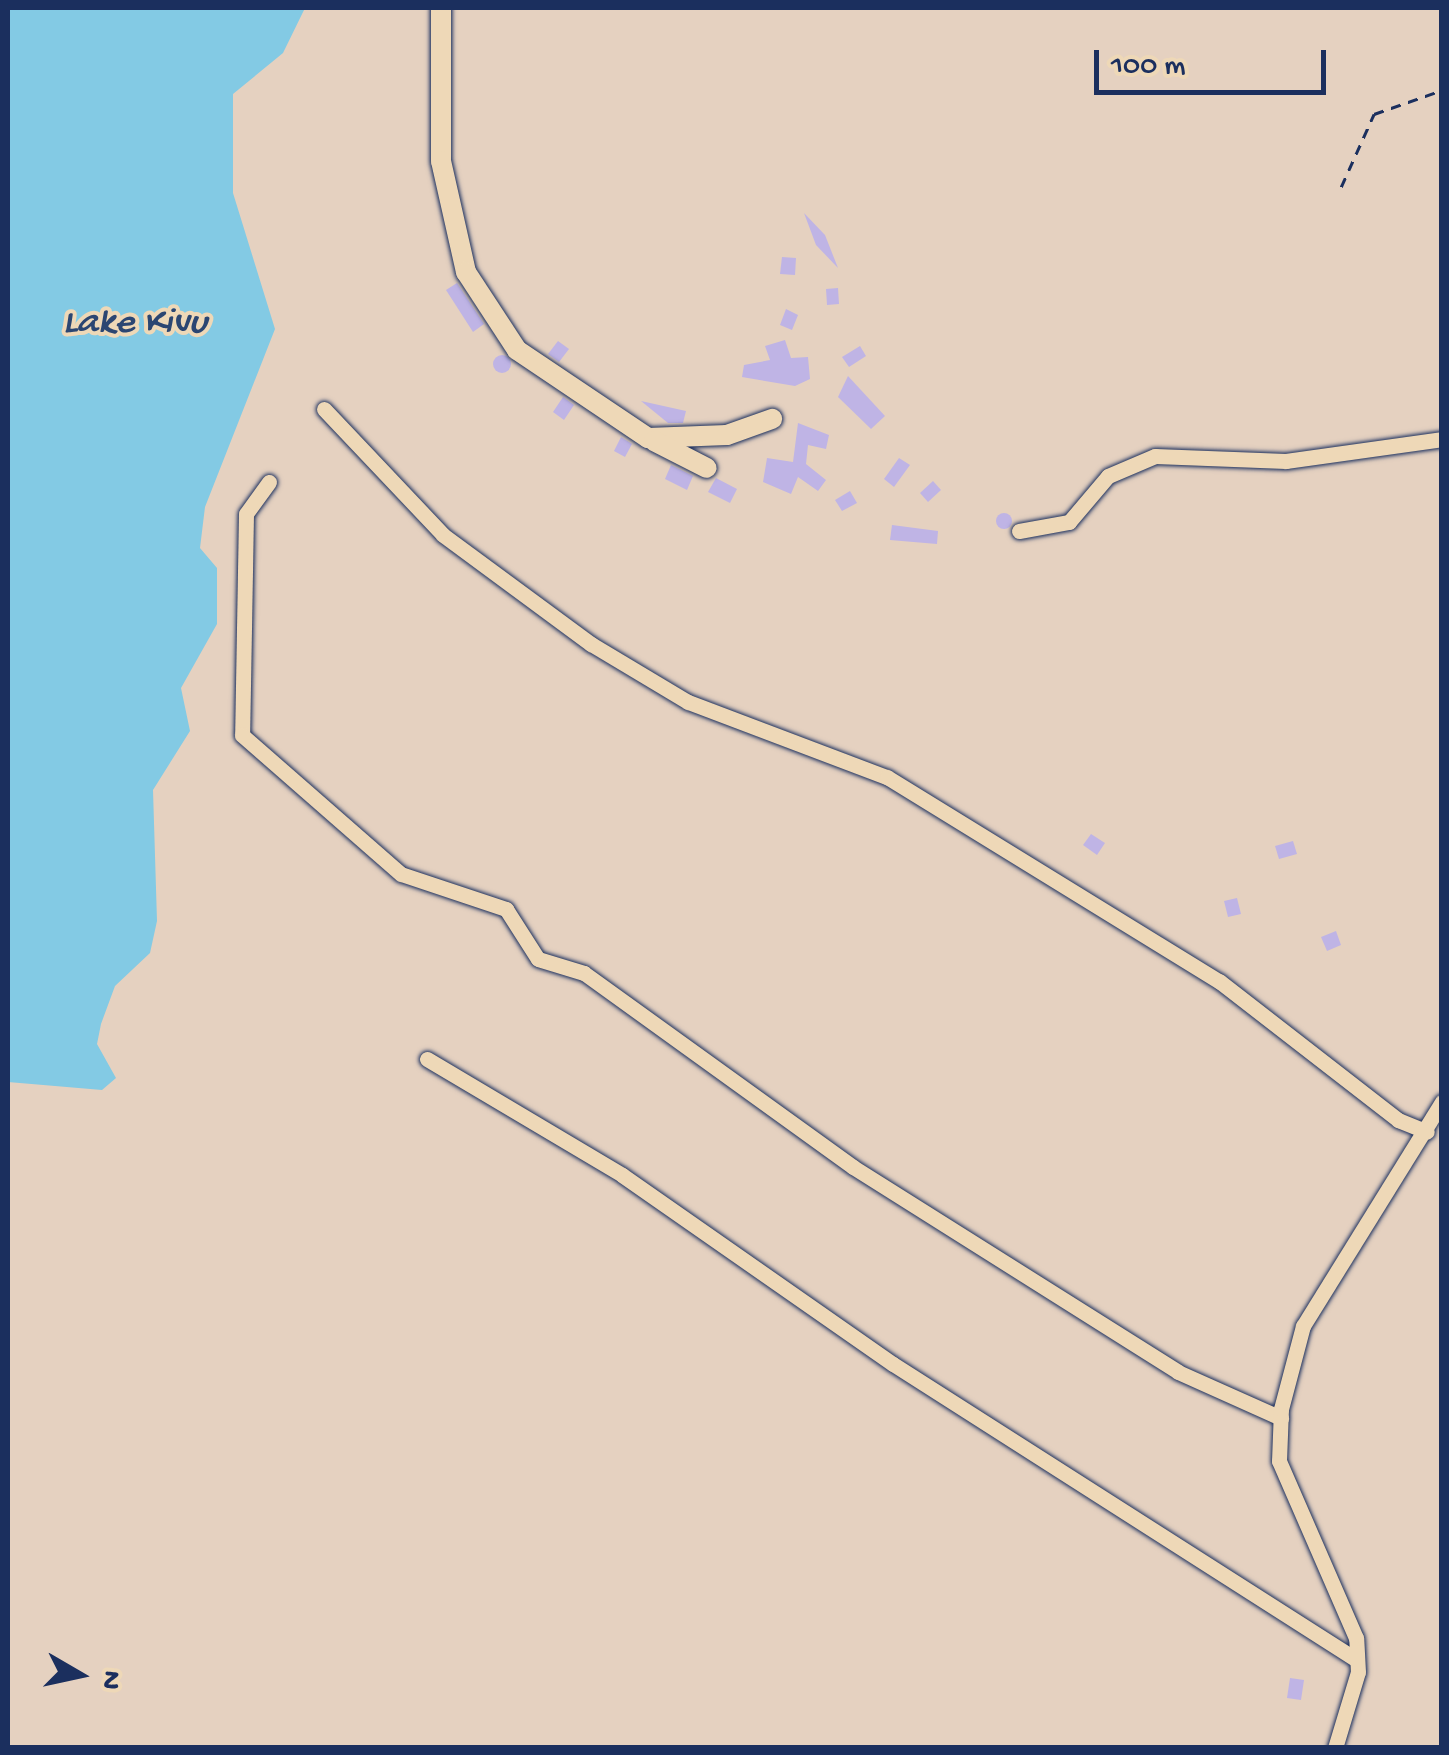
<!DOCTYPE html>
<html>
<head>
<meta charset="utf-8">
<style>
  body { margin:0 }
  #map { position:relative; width:1449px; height:1755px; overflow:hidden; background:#e5d1c0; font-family:"Gochi Hand",sans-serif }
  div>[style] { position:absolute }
  .water>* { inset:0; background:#83cae4 }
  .building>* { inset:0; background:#bfb4e5 }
  .round { border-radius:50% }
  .path>* { height:2.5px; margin-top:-1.25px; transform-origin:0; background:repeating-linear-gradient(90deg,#1b2f5e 0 10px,transparent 0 18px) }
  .roads { filter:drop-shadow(0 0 2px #1b2f5e) drop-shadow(0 0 2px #1b2f5e) }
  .minor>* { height:15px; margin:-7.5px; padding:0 7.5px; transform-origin:7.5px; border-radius:7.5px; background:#eed8b7 }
  .tertiary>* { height:20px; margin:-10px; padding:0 10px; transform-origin:10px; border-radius:10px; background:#eed8b7 }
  span { translate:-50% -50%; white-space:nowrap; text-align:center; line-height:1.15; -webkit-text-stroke:8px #eed8b7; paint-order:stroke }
  .water-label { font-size:38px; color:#2b4672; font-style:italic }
  .frame { position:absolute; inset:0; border:10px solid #1b2f5e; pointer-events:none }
  .north { position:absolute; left:30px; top:1625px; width:100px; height:100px; -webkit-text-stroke:8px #eed8b7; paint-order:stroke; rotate:99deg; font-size:28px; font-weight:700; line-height:40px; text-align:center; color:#1b2f5e }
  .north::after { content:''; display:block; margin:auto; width:35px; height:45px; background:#1b2f5e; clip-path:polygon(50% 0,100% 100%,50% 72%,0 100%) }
  .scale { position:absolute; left:1094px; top:50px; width:232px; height:45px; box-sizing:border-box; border:5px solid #1b2f5e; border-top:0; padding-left:12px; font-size:30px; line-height:35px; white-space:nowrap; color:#1b2f5e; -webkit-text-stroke:8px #eed8b7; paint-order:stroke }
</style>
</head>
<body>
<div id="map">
  <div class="water">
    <i style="clip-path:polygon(8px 8px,305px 8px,283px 53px,233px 94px,233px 193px,275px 329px,205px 507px,200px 548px,217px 568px,217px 624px,181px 688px,190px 731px,153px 790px,157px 921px,150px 953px,115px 986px,101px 1024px,97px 1044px,116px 1078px,102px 1090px,8px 1082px)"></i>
  </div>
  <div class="building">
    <i style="clip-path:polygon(804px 213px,825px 235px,838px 268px,816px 245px)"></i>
    <i style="clip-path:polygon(782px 257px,796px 258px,795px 275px,780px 274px)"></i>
    <i style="clip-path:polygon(457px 283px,484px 324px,473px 332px,446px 290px)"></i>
    <i style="clip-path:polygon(838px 288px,839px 304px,827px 305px,826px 289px)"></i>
    <i style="clip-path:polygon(786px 309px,798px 315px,792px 330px,780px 325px)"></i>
    <i style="clip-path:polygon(785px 340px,791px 358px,808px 357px,810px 379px,795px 386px,742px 377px,744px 365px,770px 360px,765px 346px)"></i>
    <i style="clip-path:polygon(558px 341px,569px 349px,559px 362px,548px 354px)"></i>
    <i style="clip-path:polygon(860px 346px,866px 356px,849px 367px,842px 357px)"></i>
    <i class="round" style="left:493px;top:355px;width:18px;height:18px"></i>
    <i style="clip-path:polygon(848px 376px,885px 416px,871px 429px,838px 397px)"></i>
    <i style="clip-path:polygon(563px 397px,574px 405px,564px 420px,553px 412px)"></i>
    <i style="clip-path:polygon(641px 401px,686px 411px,683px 423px,668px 423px)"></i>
    <i style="clip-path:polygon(798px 423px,829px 435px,826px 449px,808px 445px,806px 464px,826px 480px,818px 491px,798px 477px,791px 494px,763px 482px,767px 458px,793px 462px)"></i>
    <i style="clip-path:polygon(621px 437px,632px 444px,625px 457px,614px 451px)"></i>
    <i style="clip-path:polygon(899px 458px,910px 465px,894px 487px,884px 479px)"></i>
    <i style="clip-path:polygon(671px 465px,693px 476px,687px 490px,665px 479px)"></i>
    <i style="clip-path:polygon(716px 478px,737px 489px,730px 503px,708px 492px)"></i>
    <i style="clip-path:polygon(933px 481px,941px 490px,928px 502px,920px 493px)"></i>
    <i style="clip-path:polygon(850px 491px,857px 503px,842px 511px,835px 500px)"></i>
    <i class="round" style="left:996px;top:513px;width:16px;height:16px"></i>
    <i style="clip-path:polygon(892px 525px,938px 531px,937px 544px,890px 540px)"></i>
    <i style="clip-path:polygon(1091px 834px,1105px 843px,1097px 855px,1083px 845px)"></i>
    <i style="clip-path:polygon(1293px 841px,1297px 854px,1279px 859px,1275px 846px)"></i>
    <i style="clip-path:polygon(1237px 898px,1241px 914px,1228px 917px,1224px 901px)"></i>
    <i style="clip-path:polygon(1336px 931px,1341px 945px,1327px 951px,1321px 937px)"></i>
    <i style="clip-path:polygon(1290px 1678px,1304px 1680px,1301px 1700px,1287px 1698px)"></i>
  </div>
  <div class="path">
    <i style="left:1341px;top:187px;width:80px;rotate:-65.7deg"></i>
    <i style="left:1374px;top:114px;width:72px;rotate:-19.4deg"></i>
  </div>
  <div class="roads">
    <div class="minor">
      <i style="left:324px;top:409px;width:173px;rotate:46.6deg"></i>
      <i style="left:443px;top:535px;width:184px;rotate:36.4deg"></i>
      <i style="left:591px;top:644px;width:113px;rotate:30.9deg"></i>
      <i style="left:688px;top:702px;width:213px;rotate:20.7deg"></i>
      <i style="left:887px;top:777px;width:390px;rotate:31.6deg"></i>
      <i style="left:1219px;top:981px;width:227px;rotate:37.8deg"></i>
      <i style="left:1398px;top:1120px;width:31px;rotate:22deg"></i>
      <i style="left:269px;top:482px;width:39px;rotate:126deg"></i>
      <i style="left:246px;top:514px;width:221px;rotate:91deg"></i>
      <i style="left:242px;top:735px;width:211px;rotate:41.2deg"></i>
      <i style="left:401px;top:874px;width:111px;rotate:18.4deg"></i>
      <i style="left:506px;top:909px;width:59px;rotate:57.4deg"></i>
      <i style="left:538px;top:959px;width:48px;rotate:16.9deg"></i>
      <i style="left:584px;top:973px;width:332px;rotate:35.8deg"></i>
      <i style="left:853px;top:1167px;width:384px;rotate:32.2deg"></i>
      <i style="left:1178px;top:1372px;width:113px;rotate:24.1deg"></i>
      <i style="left:1019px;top:531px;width:51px;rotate:-10.2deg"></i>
      <i style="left:1069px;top:522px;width:60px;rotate:-49.7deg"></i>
      <i style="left:1108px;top:476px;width:51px;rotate:-23.1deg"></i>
      <i style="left:1155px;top:456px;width:131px;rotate:2.2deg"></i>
      <i style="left:1286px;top:461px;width:158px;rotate:-8deg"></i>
      <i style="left:427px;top:1059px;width:227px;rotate:30.7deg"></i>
      <i style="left:622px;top:1175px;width:330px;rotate:34.9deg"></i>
      <i style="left:893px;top:1364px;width:550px;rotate:32.54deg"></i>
      <i style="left:1335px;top:1748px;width:79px;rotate:-73.2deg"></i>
      <i style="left:1358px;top:1672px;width:34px;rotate:-93deg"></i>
      <i style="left:1356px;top:1638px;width:193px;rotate:-113.5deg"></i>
      <i style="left:1279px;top:1461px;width:52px;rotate:-87.8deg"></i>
      <i style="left:1281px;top:1409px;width:86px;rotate:-75.2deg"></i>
      <i style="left:1303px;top:1326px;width:264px;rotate:-58.2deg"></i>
    </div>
    <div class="tertiary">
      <i style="left:441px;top:8px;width:153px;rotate:90deg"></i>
      <i style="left:441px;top:161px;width:114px;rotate:77.3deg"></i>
      <i style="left:466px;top:272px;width:93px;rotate:56.8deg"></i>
      <i style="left:517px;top:350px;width:158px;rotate:33.9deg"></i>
      <i style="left:648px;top:438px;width:79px;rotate:-2.2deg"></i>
      <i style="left:727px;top:435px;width:48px;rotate:-19.6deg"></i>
      <i style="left:654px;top:441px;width:59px;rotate:27deg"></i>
    </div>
  </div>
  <div class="water-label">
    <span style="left:135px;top:325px">Lake Kivu</span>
  </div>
  <div class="frame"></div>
  <div class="north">N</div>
  <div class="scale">100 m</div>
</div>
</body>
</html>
